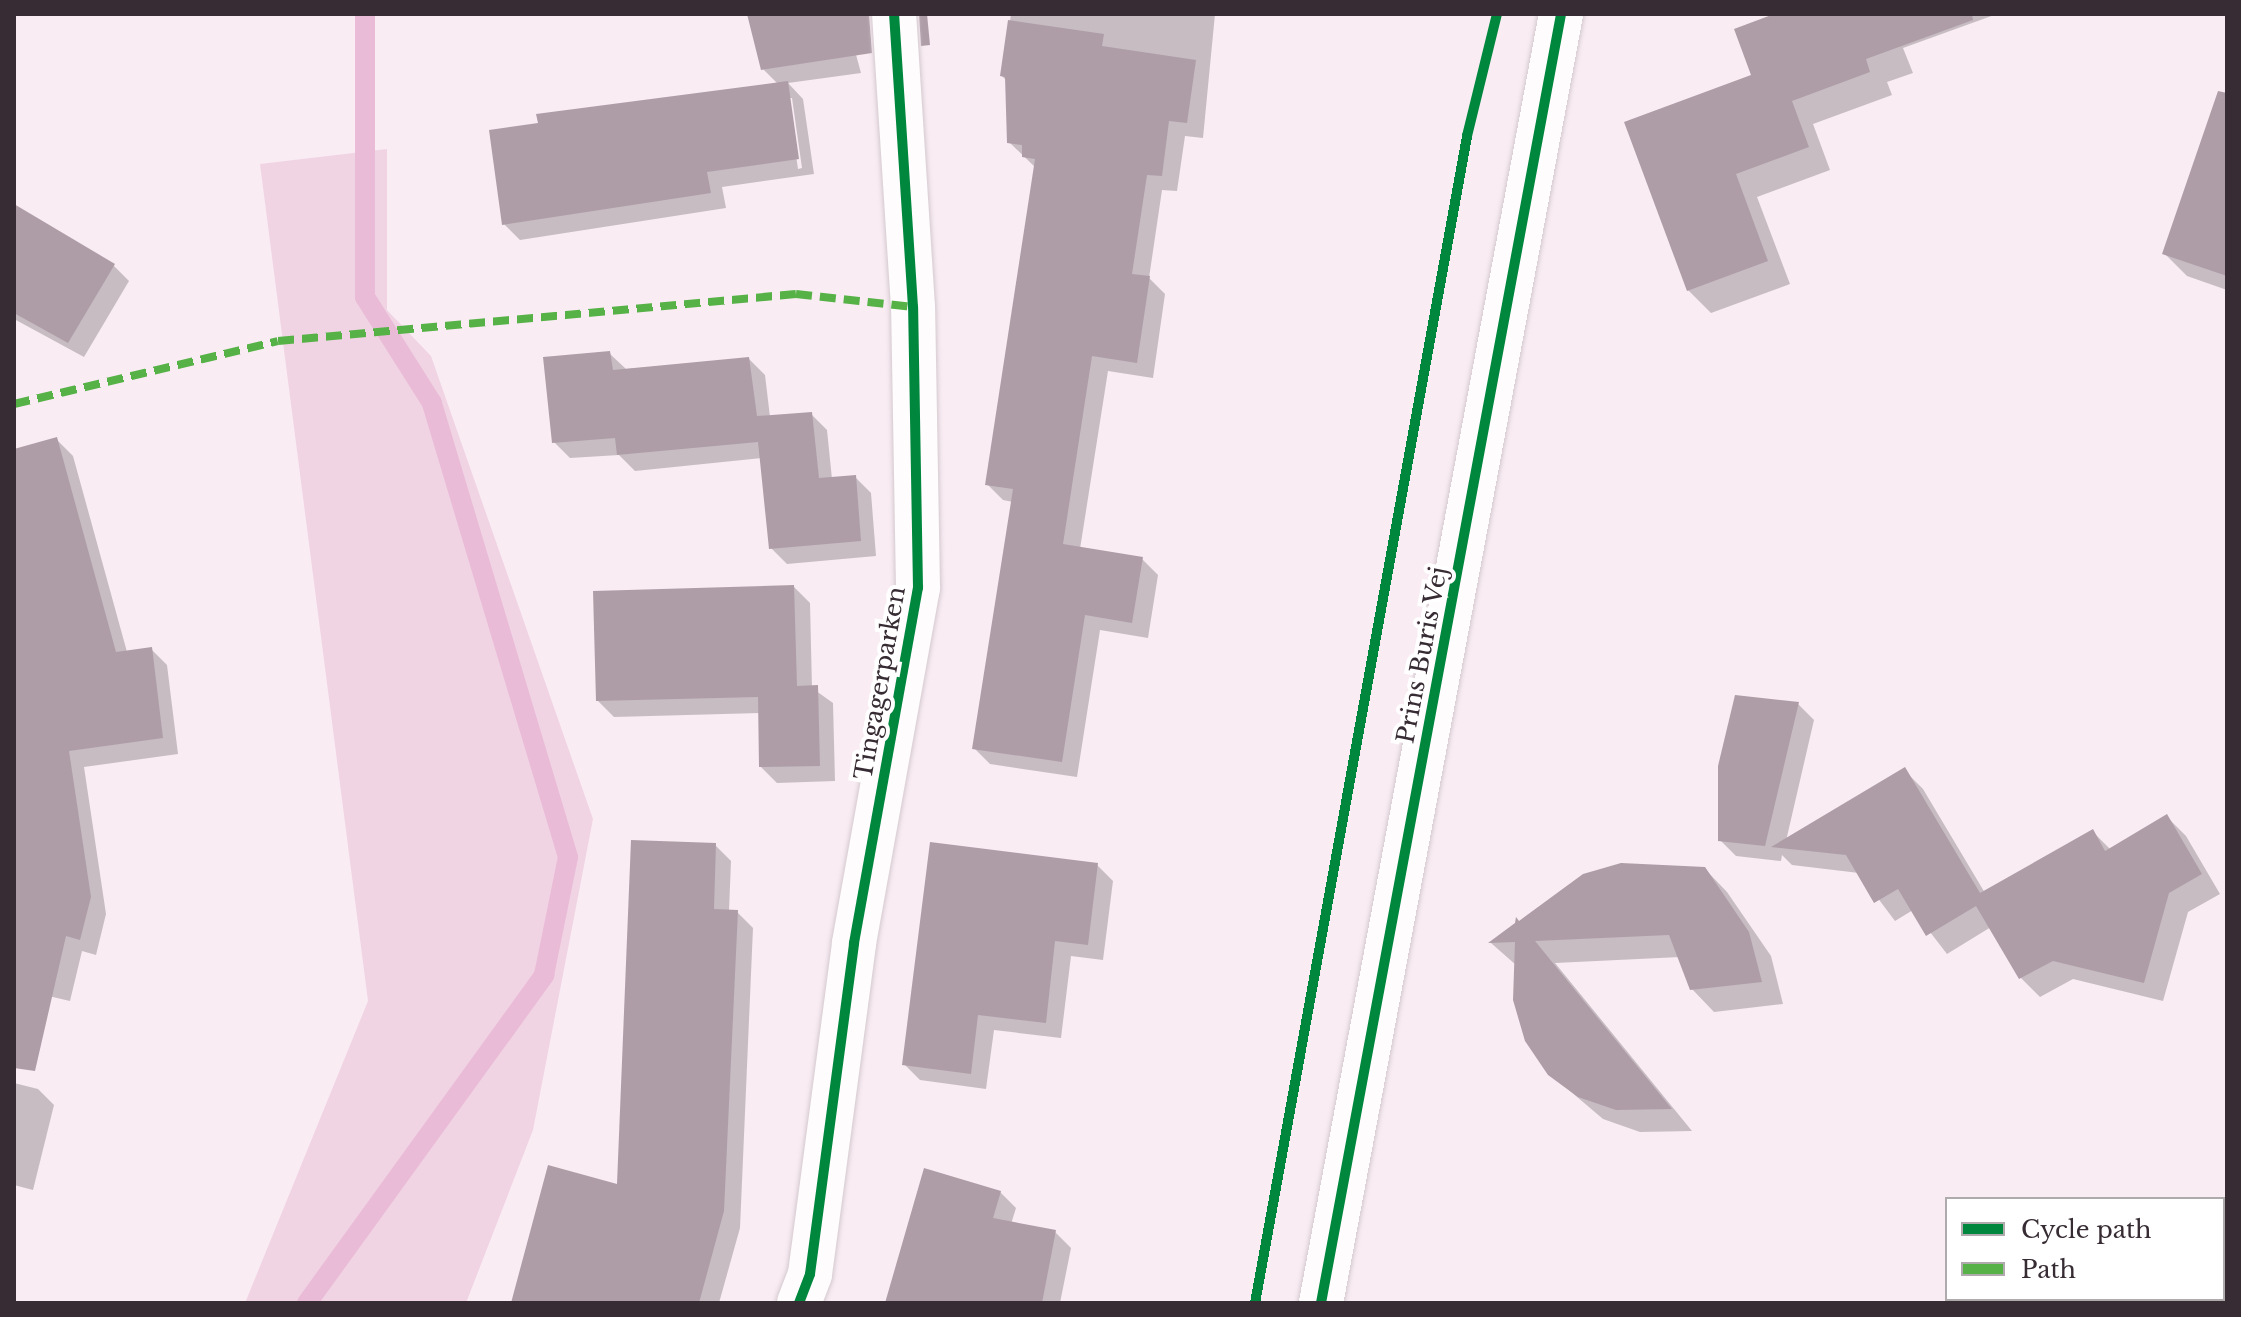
<!DOCTYPE html>
<html>
<head>
<meta charset="utf-8">
<style>
  body { margin:0 }
  #map { position:relative; width:2241px; height:1317px; overflow:hidden; background:#f9ecf3; font-family:"Libre Baskerville",serif }
  div>[style] { position:absolute }
  .green>* { inset:0; background:#f1d4e4 }
  .shadow>* { inset:0; background:#0003 }
  .stream>* { height:20px; margin:-10px; padding:0 10px; transform-origin:10px; border-radius:10px; background:#e9bbd6 }
  .building>* { inset:0; background:#ae9da7 }
  .roads { filter:drop-shadow(0 0 2px #d4c9cf) drop-shadow(0 0 2px #d4c9cf) }
  .street>* { height:44px; margin:-22px; padding:0 22px; transform-origin:22px; border-radius:22px; background:#fefcfd }
  .secondary>* { height:44px; margin:-22px; padding:0 22px; transform-origin:22px; border-radius:22px; background:#fefcfd }
  .quiet>* { height:8px; margin-top:-4px; transform-origin:0; background:repeating-linear-gradient(90deg,#56b246 0 16px,transparent 0 24px) }
  .cycleway>* { height:10px; margin:-5px; padding:0 5px; transform-origin:5px; border-radius:5px; background:#00873e }
  span { translate:-50% -50%; white-space:nowrap; text-align:center; line-height:1.15; -webkit-text-stroke:8px #fff; paint-order:stroke }
  .street-label { font-size:24px; color:#372c33 }
  .frame { position:absolute; inset:0; border:16px solid #372c33; pointer-events:none }
  .legend { position:absolute; left:1945px; top:1197px; width:280px; height:104px; box-sizing:border-box; background:#fff; border:2px solid #afabad; margin:0; padding:10px 14px; list-style:none; font-size:24px; color:#372c33 }
  .legend li { display:flex; align-items:center; gap:16px; height:40px }
  .legend b { width:40px; border:2px solid #afabad }
</style>
</head>
<body>
<div id="map">
  <div class="green">
    <i style="clip-path:polygon(387px 149px,387px 310px,431px 356px,593px 819px,533px 1130px,466px 1303px,245px 1303px,368px 1001px,260px 164px)"></i>
  </div>
  <div class="shadow">
    <i style="clip-path:polygon(evenodd,749px 14px,845px 14px,861px 73px,788px 83px,803px 99px,814px 174px,722px 187px,726px 208px,520px 240px,504px 224px,778px 84px,763px 69px,749px 14px,788px 98px,792px 98px,802px 168px,798px 169px,788px 98px)"></i>
    <i style="clip-path:polygon(1011px 14px,1215px 14px,1203px 138px,1185px 136px,1177px 191px,1162px 190px,1149px 278px,1165px 294px,1153px 378px,1108px 371px,1080px 549px,1142px 559px,1158px 575px,1148px 638px,1100px 630px,1077px 777px,990px 764px,974px 748px,1013px 502px,1003px 500px,987px 484px,1036px 168px,1009px 142px,1007px 81px,1002px 76px)"></i>
    <i style="clip-path:polygon(1780px 14px,1997px 14px,1903px 48px,1913px 73px,1887px 82px,1892px 95px,1813px 124px,1830px 170px,1757px 197px,1790px 284px,1711px 313px,1688px 290px,1754px 76px)"></i>
    <i style="clip-path:polygon(2227px 152px,2227px 290px,2187px 276px,2165px 254px)"></i>
    <i style="clip-path:polygon(14px 207px,113px 265px,129px 281px,84px 357px,14px 319px)"></i>
    <i style="clip-path:polygon(609px 353px,626px 369px,749px 359px,765px 375px,770px 417px,811px 414px,827px 430px,832px 479px,855px 477px,871px 493px,876px 556px,787px 564px,771px 548px,762px 458px,635px 471px,619px 455px,570px 458px,554px 442px)"></i>
    <i style="clip-path:polygon(57px 440px,73px 456px,127px 652px,151px 649px,167px 665px,178px 754px,84px 767px,106px 914px,96px 955px,82px 951px,70px 1001px,14px 988px,14px 451px)"></i>
    <i style="clip-path:polygon(794px 587px,810px 603px,812px 688px,833px 703px,835px 781px,777px 783px,761px 767px,760px 713px,614px 717px,598px 701px)"></i>
    <i style="clip-path:polygon(1736px 697px,1798px 704px,1814px 720px,1786px 841px,1904px 770px,1923px 789px,1985px 893px,2092px 831px,2111px 850px,2167px 817px,2186px 836px,2220px 894px,2188px 912px,2163px 1001px,2073px 979px,2040px 997px,2021px 978px,1991px 927px,1947px 954px,1913px 910px,1895px 921px,1859px 873px,1792px 865px,1782px 855px,1781px 861px,1736px 856px,1720px 840px)"></i>
    <i style="clip-path:polygon(715px 845px,731px 861px,729px 911px,737px 912px,753px 928px,740px 1228px,719px 1303px,513px 1303px,619px 1186px)"></i>
    <i style="clip-path:polygon(1097px 865px,1113px 881px,1103px 960px,1071px 956px,1061px 1038px,994px 1030px,986px 1089px,920px 1080px,904px 1064px)"></i>
    <i style="clip-path:polygon(1704px 868px,1727px 892px,1771px 956px,1783px 1004px,1714px 1012px,1692px 989px,1680px 957px,1555px 963px,1692px 1131px,1640px 1132px,1603px 1119px,1550px 1074px,1516px 965px,1491px 943px,1519px 923px)"></i>
    <i style="clip-path:polygon(14px 1083px,38px 1089px,54px 1105px,33px 1190px,14px 1185px)"></i>
    <i style="clip-path:polygon(1000px 1192px,1016px 1208px,1011px 1224px,1055px 1232px,1071px 1248px,1060px 1303px,887px 1303px)"></i>
    <i style="clip-path:polygon(1966px 1299px,2123px 1299px,2127px 1303px,1965px 1303px)"></i>
  </div>
  <div class="stream">
    <i style="left:307px;top:1303px;width:405px;rotate:-54.1deg"></i>
    <i style="left:544px;top:975px;width:120px;rotate:-78.5deg"></i>
    <i style="left:568px;top:857px;width:474px;rotate:-106.7deg"></i>
    <i style="left:432px;top:403px;width:125px;rotate:-122.3deg"></i>
    <i style="left:365px;top:297px;width:283px;rotate:-90deg"></i>
  </div>
  <div class="building">
    <i style="clip-path:polygon(747px 14px,869px 14px,872px 53px,761px 70px)"></i>
    <i style="clip-path:polygon(919px 14px,927px 14px,930px 45px,921px 46px)"></i>
    <i style="clip-path:polygon(1774px 14px,1972px 14px,1973px 20px,1866px 59px,1870px 72px,1792px 101px,1809px 147px,1736px 174px,1768px 261px,1687px 291px,1624px 122px,1751px 75px,1734px 29px)"></i>
    <i style="clip-path:polygon(1008px 20px,1104px 34px,1102px 46px,1196px 60px,1187px 123px,1169px 121px,1162px 176px,1147px 175px,1132px 274px,1150px 276px,1137px 363px,1092px 356px,1063px 544px,1143px 557px,1132px 623px,1085px 615px,1062px 762px,972px 749px,1013px 489px,985px 485px,1035px 159px,1022px 157px,1022px 145px,1007px 143px,1005px 77px,1000px 76px)"></i>
    <i style="clip-path:polygon(788px 81px,799px 159px,707px 172px,711px 193px,502px 225px,489px 130px,538px 123px,536px 114px)"></i>
    <i style="clip-path:polygon(2218px 91px,2227px 93px,2227px 276px,2162px 254px)"></i>
    <i style="clip-path:polygon(14px 204px,115px 264px,68px 343px,14px 313px)"></i>
    <i style="clip-path:polygon(610px 351px,613px 370px,749px 357px,757px 416px,812px 412px,819px 478px,856px 475px,861px 541px,769px 549px,758px 442px,617px 455px,615px 438px,552px 443px,543px 357px)"></i>
    <i style="clip-path:polygon(57px 437px,116px 652px,152px 647px,163px 738px,69px 751px,91px 897px,80px 940px,66px 936px,35px 1071px,14px 1068px,14px 449px)"></i>
    <i style="clip-path:polygon(794px 585px,797px 686px,818px 685px,820px 766px,759px 767px,758px 697px,596px 701px,593px 591px)"></i>
    <i style="clip-path:polygon(1735px 695px,1799px 702px,1765px 846px,1718px 841px,1718px 766px)"></i>
    <i style="clip-path:polygon(1905px 767px,1980px 893px,2093px 829px,2105px 851px,2167px 814px,2202px 874px,2169px 893px,2144px 983px,2053px 961px,2019px 979px,1976px 906px,1926px 936px,1898px 889px,1874px 903px,1846px 855px,1771px 847px)"></i>
    <i style="clip-path:polygon(631px 840px,716px 843px,714px 909px,738px 910px,724px 1211px,699px 1303px,511px 1303px,548px 1165px,617px 1184px)"></i>
    <i style="clip-path:polygon(930px 842px,1098px 863px,1088px 945px,1055px 941px,1046px 1023px,978px 1015px,971px 1074px,902px 1065px)"></i>
    <i style="clip-path:polygon(1621px 863px,1705px 867px,1749px 932px,1762px 982px,1690px 990px,1669px 935px,1535px 941px,1672px 1109px,1616px 1110px,1578px 1097px,1548px 1075px,1525px 1041px,1513px 1000px,1515px 942px,1488px 943px,1515px 923px,1516px 917px,1519px 921px,1583px 874px)"></i>
    <i style="clip-path:polygon(924px 1168px,1001px 1191px,993px 1218px,1056px 1230px,1042px 1303px,885px 1303px)"></i>
  </div>
  <div class="roads">
    <div class="street">
      <i style="left:799px;top:1303px;width:31px;rotate:-69deg"></i>
      <i style="left:810px;top:1274px;width:334px;rotate:-82.4deg"></i>
      <i style="left:854px;top:943px;width:361px;rotate:-79.8deg"></i>
      <i style="left:918px;top:588px;width:281px;rotate:-91deg"></i>
      <i style="left:913px;top:307px;width:294px;rotate:-93.7deg"></i>
    </div>
    <div class="secondary">
      <i style="left:1321px;top:1303px;width:1311px;rotate:-79.45deg"></i>
    </div>
  </div>
  <div class="quiet">
    <i style="left:14px;top:404px;width:271px;rotate:-13.4deg"></i>
    <i style="left:278px;top:341px;width:520px;rotate:-5.18deg"></i>
    <i style="left:796px;top:294px;width:118px;rotate:6.3deg"></i>
  </div>
  <div class="cycleway">
    <i style="left:799px;top:1303px;width:31px;rotate:-69deg"></i>
    <i style="left:810px;top:1274px;width:334px;rotate:-82.4deg"></i>
    <i style="left:854px;top:943px;width:361px;rotate:-79.8deg"></i>
    <i style="left:918px;top:588px;width:281px;rotate:-91deg"></i>
    <i style="left:913px;top:307px;width:294px;rotate:-93.7deg"></i>
    <i style="left:1255px;top:1303px;width:1186px;rotate:-79.7deg"></i>
    <i style="left:1467px;top:136px;width:126px;rotate:-76.2deg"></i>
    <i style="left:1321px;top:1303px;width:1311px;rotate:-79.45deg"></i>
  </div>
  <div class="street-label">
    <span style="left:1422px;top:655px;rotate:-79deg">Prins Buris Vej</span>
    <span style="left:880px;top:683px;rotate:-80deg">Tingagerparken</span>
  </div>
  <div class="frame"></div>
  <ul class="legend">
  <li><b style="height:10px;background:#00873e"></b>Cycle path</li>
  <li><b style="height:10px;background:#56b246"></b>Path</li>
  </ul>
</div>
</body>
</html>
